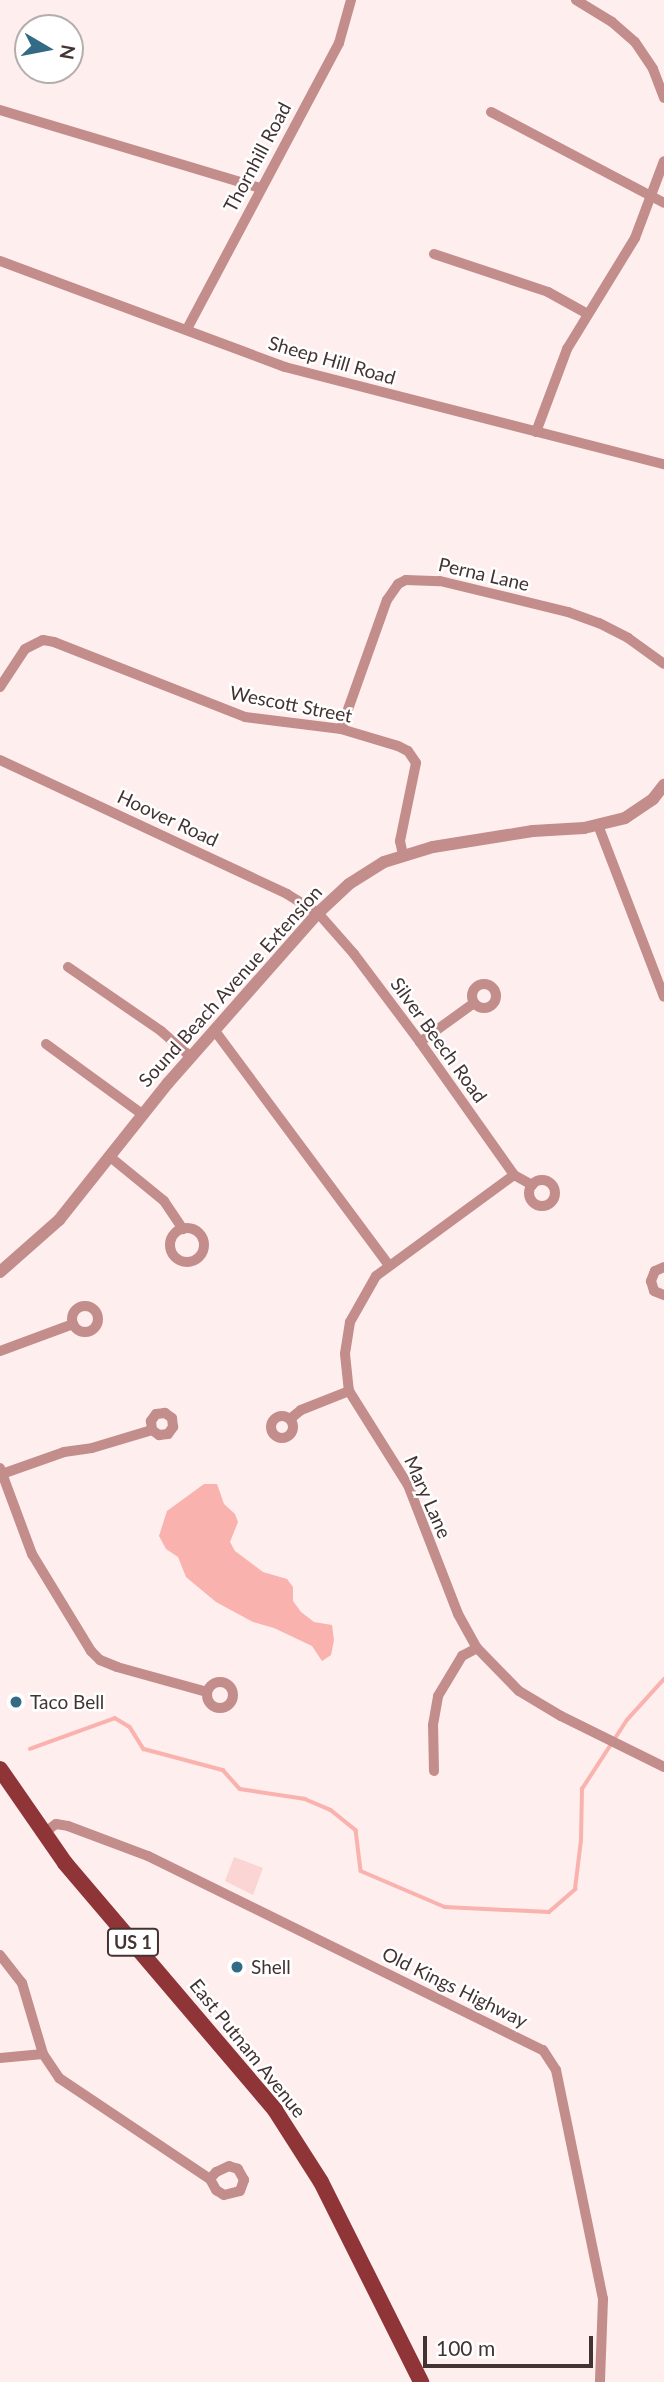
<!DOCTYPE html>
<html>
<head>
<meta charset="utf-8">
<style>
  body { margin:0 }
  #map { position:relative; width:664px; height:2382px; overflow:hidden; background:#feeeed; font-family:Lato,sans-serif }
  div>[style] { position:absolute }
  .green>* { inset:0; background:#fad5d3 }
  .water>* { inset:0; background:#f9b2ae }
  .stream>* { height:3.5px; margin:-1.75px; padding:0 1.75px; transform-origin:1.75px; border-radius:1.75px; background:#f9b2ae }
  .minor>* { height:10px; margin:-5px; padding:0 5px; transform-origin:5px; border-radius:5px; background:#c28d8b }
  .minor>.ring { margin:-5px; padding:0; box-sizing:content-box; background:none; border:10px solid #c28d8b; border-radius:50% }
  .tertiary>* { height:12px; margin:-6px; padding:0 6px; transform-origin:6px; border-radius:6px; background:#c28d8b }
  .primary>* { height:16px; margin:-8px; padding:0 8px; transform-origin:8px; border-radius:8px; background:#8f3537 }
  .dots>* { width:19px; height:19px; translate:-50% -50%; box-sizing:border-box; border:4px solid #fff; border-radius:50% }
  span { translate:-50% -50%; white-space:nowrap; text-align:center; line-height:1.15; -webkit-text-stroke:5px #fff; paint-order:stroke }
  .shield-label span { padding:2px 5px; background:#fff; border:2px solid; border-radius:5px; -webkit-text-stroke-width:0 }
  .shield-label { font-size:18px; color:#433433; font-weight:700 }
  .street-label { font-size:19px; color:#433433 }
  .poi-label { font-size:19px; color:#433433 }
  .left { translate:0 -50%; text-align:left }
  .north { position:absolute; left:14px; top:14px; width:70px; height:70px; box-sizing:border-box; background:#fff; border:2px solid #b4aead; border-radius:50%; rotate:100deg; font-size:19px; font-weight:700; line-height:28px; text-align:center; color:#433433 }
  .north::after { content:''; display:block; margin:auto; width:24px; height:32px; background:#336a85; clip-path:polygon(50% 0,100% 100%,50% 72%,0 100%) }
  .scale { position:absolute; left:423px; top:2336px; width:170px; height:32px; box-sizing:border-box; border:4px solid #433433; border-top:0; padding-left:9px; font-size:21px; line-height:24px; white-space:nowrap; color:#433433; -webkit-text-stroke:5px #fff; paint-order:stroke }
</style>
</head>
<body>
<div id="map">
  <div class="green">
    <i style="clip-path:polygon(234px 1857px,263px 1868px,253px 1895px,225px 1881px)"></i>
  </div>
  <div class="water">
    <i style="clip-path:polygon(204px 1484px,217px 1484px,224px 1504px,235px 1514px,238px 1522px,230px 1542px,235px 1551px,263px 1572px,287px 1579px,293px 1587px,293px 1601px,301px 1612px,314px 1622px,332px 1625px,334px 1640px,331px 1655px,322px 1661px,312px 1646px,274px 1628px,253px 1622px,216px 1602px,186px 1577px,178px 1557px,166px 1549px,159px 1536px,167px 1511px)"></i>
  </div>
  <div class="stream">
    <i style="left:30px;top:1749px;width:90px;rotate:-20deg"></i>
    <i style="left:115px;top:1718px;width:17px;rotate:31deg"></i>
    <i style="left:130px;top:1727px;width:26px;rotate:58deg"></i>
    <i style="left:144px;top:1749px;width:82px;rotate:14.9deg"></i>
    <i style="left:223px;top:1770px;width:25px;rotate:48deg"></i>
    <i style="left:240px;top:1789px;width:66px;rotate:8.7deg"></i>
    <i style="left:305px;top:1799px;width:28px;rotate:23deg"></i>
    <i style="left:331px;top:1810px;width:32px;rotate:39deg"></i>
    <i style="left:356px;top:1830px;width:41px;rotate:83deg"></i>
    <i style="left:361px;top:1871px;width:91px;rotate:23.2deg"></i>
    <i style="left:445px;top:1907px;width:104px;rotate:2.8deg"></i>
    <i style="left:549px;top:1912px;width:35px;rotate:-41deg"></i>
    <i style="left:575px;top:1889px;width:49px;rotate:-83deg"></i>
    <i style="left:581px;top:1840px;width:51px;rotate:-88.9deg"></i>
    <i style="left:582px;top:1789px;width:82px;rotate:-56.9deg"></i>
    <i style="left:627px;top:1720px;width:55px;rotate:-47.9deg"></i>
  </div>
  <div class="minor">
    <i style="left:576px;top:0;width:42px;rotate:31.4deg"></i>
    <i style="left:612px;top:22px;width:30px;rotate:41deg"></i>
    <i style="left:635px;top:42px;width:32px;rotate:56deg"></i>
    <i style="left:653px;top:69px;width:31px;rotate:69deg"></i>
    <i style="left:0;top:110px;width:271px;rotate:16.7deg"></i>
    <i style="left:491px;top:112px;width:195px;rotate:27.7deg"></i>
    <i style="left:434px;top:254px;width:120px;rotate:18.4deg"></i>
    <i style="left:548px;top:292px;width:43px;rotate:28.9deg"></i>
    <i style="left:0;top:261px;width:304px;rotate:20.4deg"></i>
    <i style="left:285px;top:367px;width:391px;rotate:14.4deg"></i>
    <i style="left:187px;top:329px;width:324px;rotate:-62deg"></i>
    <i style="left:339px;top:43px;width:45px;rotate:-74.4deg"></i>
    <i style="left:536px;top:432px;width:89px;rotate:-69.5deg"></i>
    <i style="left:567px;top:349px;width:130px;rotate:-58.5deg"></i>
    <i style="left:635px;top:238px;width:82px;rotate:-69.4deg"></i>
    <i style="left:0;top:687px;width:45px;rotate:-56.7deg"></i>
    <i style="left:25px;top:649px;width:20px;rotate:-27deg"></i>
    <i style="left:43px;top:640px;width:11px;rotate:10deg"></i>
    <i style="left:54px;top:642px;width:205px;rotate:21.4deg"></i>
    <i style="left:245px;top:717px;width:97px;rotate:7.1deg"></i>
    <i style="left:341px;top:729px;width:59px;rotate:16.6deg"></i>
    <i style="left:398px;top:746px;width:11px;rotate:27deg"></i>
    <i style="left:408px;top:751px;width:14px;rotate:56deg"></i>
    <i style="left:416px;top:763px;width:80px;rotate:101.6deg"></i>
    <i style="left:400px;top:841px;width:14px;rotate:78deg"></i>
    <i style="left:341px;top:729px;width:137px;rotate:-70.4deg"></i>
    <i style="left:387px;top:600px;width:19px;rotate:-55deg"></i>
    <i style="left:398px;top:584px;width:9px;rotate:-27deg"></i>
    <i style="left:406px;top:580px;width:34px;rotate:2deg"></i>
    <i style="left:440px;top:581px;width:132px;rotate:13.6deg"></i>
    <i style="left:568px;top:612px;width:33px;rotate:20deg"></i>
    <i style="left:599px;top:623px;width:33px;rotate:27deg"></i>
    <i style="left:628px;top:638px;width:44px;rotate:35.8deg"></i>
    <i style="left:0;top:760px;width:317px;rotate:25deg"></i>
    <i style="left:287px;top:894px;width:36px;rotate:32deg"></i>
    <i style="left:318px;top:913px;width:55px;rotate:48.7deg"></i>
    <i style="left:354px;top:954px;width:110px;rotate:53.1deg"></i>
    <i style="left:420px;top:1042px;width:163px;rotate:54.7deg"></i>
    <i style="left:514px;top:1175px;width:21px;rotate:29deg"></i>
    <i style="left:598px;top:825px;width:184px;rotate:69deg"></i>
    <i style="left:68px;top:967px;width:113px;rotate:34.5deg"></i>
    <i style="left:161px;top:1031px;width:40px;rotate:41deg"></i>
    <i class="ring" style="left:472px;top:984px;width:14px;height:14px"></i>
    <i style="left:215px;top:1031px;width:292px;rotate:53.4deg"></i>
    <i style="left:420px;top:1042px;width:67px;rotate:-35.8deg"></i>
    <i style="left:46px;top:1044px;width:119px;rotate:36.1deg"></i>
    <i style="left:109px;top:1156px;width:71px;rotate:39.3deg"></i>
    <i style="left:164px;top:1201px;width:34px;rotate:56deg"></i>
    <i style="left:514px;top:1175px;width:171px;rotate:143.8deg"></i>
    <i style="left:376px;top:1276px;width:53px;rotate:119.5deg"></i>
    <i style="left:350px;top:1322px;width:32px;rotate:99deg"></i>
    <i style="left:345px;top:1354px;width:37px;rotate:84deg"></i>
    <i style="left:349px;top:1391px;width:111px;rotate:57.9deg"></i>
    <i style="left:408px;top:1485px;width:138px;rotate:68.8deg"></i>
    <i style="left:458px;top:1614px;width:39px;rotate:61deg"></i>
    <i style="left:477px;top:1648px;width:60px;rotate:45.7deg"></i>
    <i style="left:519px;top:1691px;width:49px;rotate:30.8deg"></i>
    <i style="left:561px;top:1716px;width:115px;rotate:26.3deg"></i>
    <i class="ring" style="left:529px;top:1180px;width:16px;height:16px"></i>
    <i class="ring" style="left:170px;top:1228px;width:24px;height:24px"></i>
    <i style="left:664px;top:1267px;width:10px;rotate:156deg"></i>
    <i style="left:655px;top:1271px;width:11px;rotate:112deg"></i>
    <i style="left:651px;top:1281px;width:10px;rotate:73deg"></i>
    <i style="left:654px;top:1291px;width:11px;rotate:22deg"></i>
    <i class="ring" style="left:72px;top:1306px;width:16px;height:16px"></i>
    <i style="left:0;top:1351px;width:78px;rotate:-20.3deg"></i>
    <i class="ring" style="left:271px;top:1416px;width:12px;height:12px"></i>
    <i style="left:290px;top:1419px;width:14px;rotate:-39deg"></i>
    <i style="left:301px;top:1410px;width:52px;rotate:-21.6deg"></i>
    <i style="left:0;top:1468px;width:92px;rotate:69.6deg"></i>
    <i style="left:32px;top:1554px;width:114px;rotate:58.7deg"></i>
    <i style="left:91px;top:1651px;width:13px;rotate:45deg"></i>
    <i style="left:100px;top:1660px;width:18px;rotate:22deg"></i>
    <i style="left:117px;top:1667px;width:93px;rotate:15.5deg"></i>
    <i style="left:2px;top:1474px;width:66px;rotate:-19.5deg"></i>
    <i style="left:64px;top:1452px;width:28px;rotate:-8deg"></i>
    <i style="left:92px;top:1448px;width:63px;rotate:-16.7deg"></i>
    <i style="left:152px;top:1430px;width:9px;rotate:36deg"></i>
    <i style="left:159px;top:1435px;width:9px;rotate:-6deg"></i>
    <i style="left:168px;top:1434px;width:9px;rotate:-54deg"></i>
    <i style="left:173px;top:1427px;width:9px;rotate:-96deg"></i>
    <i style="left:172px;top:1418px;width:9px;rotate:-144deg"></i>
    <i style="left:165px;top:1413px;width:9px;rotate:174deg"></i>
    <i style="left:156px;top:1414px;width:9px;rotate:126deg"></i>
    <i style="left:151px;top:1421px;width:9px;rotate:84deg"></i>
    <i class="ring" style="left:207px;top:1682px;width:16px;height:16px"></i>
    <i style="left:434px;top:1771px;width:46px;rotate:-91.2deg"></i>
    <i style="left:433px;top:1725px;width:29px;rotate:-80deg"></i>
    <i style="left:438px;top:1696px;width:47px;rotate:-59deg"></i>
    <i style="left:462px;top:1656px;width:17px;rotate:-28deg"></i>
    <i style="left:43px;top:1834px;width:16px;rotate:-38deg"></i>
    <i style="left:56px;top:1824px;width:12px;rotate:9deg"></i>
    <i style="left:68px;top:1826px;width:85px;rotate:20.6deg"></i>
    <i style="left:148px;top:1856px;width:440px;rotate:26.2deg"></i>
    <i style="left:543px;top:2050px;width:24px;rotate:57deg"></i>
    <i style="left:556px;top:2070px;width:234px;rotate:78.4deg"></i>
    <i style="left:603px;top:2299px;width:83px;rotate:92.1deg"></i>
    <i style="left:0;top:1955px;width:36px;rotate:52deg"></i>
    <i style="left:22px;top:1983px;width:74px;rotate:73.5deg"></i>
    <i style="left:43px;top:2054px;width:29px;rotate:56deg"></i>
    <i style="left:59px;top:2078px;width:182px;rotate:33.8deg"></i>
    <i style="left:210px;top:2179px;width:13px;rotate:61deg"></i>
    <i style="left:216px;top:2190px;width:9px;rotate:32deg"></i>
    <i style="left:224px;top:2195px;width:16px;rotate:-14deg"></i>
    <i style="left:240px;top:2191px;width:12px;rotate:-70deg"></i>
    <i style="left:244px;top:2180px;width:13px;rotate:-119deg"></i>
    <i style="left:238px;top:2169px;width:9px;rotate:-162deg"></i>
    <i style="left:229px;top:2166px;width:14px;rotate:155deg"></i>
    <i style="left:216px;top:2172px;width:9px;rotate:131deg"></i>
    <i style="left:0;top:2058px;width:43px;rotate:-5.3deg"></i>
  </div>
  <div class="tertiary">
    <i style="left:0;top:1272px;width:79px;rotate:-41.4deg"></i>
    <i style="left:59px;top:1220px;width:175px;rotate:-51.5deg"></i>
    <i style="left:168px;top:1083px;width:227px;rotate:-48.6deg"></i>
    <i style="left:318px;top:913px;width:42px;rotate:-43.1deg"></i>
    <i style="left:349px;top:884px;width:41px;rotate:-32.2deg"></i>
    <i style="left:384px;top:862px;width:51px;rotate:-17deg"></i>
    <i style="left:433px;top:847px;width:101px;rotate:-9.1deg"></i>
    <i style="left:533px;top:831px;width:51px;rotate:-3.4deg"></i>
    <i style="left:584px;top:828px;width:42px;rotate:-13.7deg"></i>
    <i style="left:625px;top:818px;width:34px;rotate:-34deg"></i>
    <i style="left:653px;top:799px;width:18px;rotate:-52deg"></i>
  </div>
  <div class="primary">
    <i style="left:0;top:1769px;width:114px;rotate:55.3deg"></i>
    <i style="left:65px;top:1863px;width:324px;rotate:49.6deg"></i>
    <i style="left:275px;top:2110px;width:85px;rotate:57.4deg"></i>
    <i style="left:321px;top:2182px;width:224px;rotate:63.4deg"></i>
  </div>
  <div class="dots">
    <i style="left:16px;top:1702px;background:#336a85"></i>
    <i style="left:237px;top:1967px;background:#336a85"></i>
  </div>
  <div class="shield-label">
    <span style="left:133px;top:1942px">US 1</span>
  </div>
  <div class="street-label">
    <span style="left:257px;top:157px;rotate:-62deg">Thornhill Road</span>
    <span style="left:332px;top:360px;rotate:16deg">Sheep Hill Road</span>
    <span style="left:484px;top:574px;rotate:13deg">Perna Lane</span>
    <span style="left:291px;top:704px;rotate:11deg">Wescott Street</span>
    <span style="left:168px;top:818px;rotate:25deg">Hoover Road</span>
    <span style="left:230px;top:986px;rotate:-48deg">Sound Beach Avenue Extension</span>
    <span style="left:439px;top:1040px;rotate:54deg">Silver Beech Road</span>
    <span style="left:428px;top:1497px;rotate:66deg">Mary Lane</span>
    <span style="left:455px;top:1987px;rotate:26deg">Old Kings Highway</span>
    <span style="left:248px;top:2048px;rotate:51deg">East Putnam Avenue</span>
  </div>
  <div class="poi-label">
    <span class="left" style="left:30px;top:1702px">Taco Bell</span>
    <span class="left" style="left:251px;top:1967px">Shell</span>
  </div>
  <div class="north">N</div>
  <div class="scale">100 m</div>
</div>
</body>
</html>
